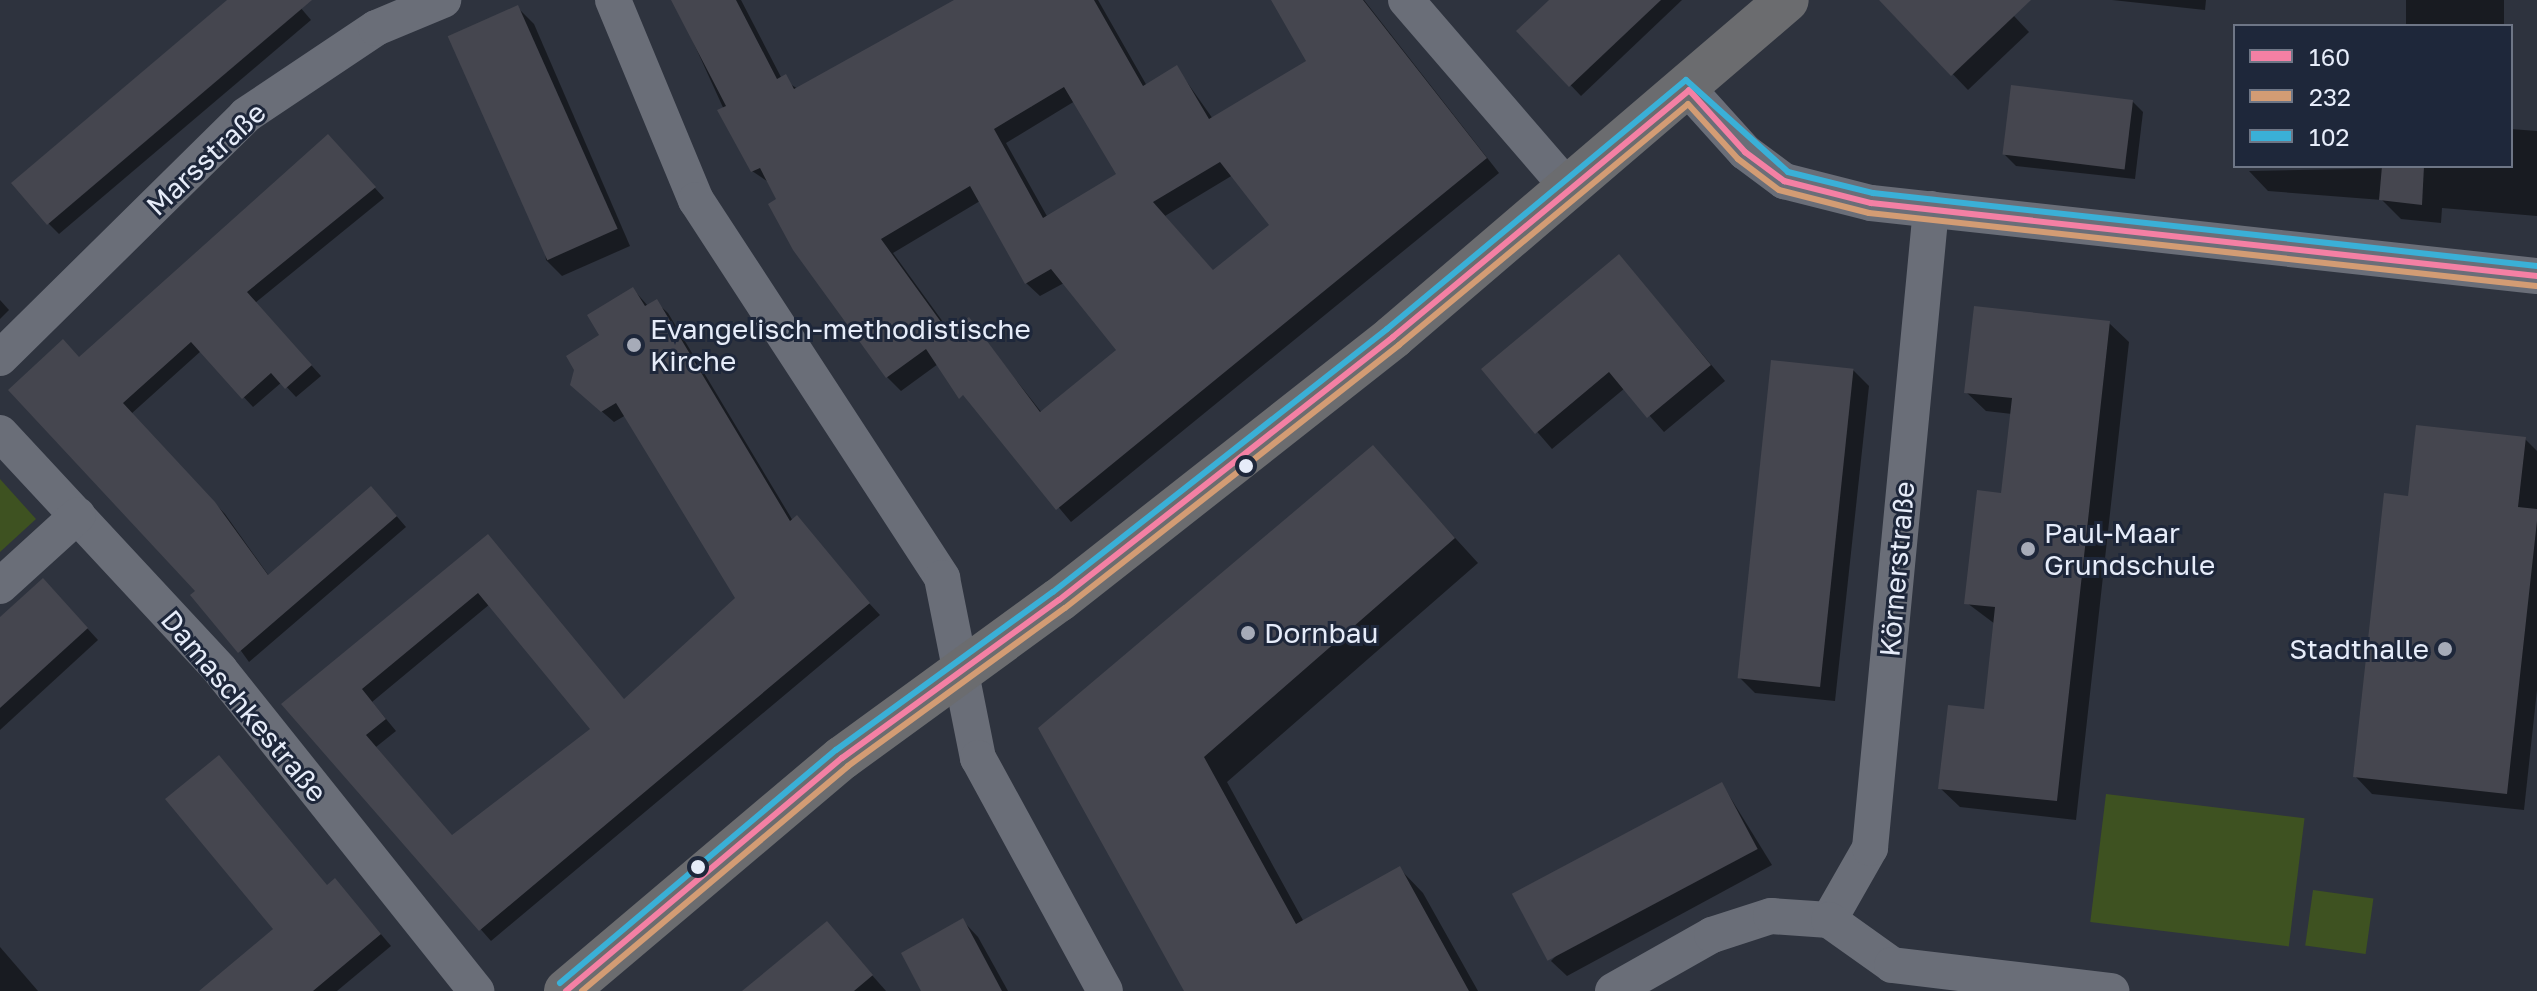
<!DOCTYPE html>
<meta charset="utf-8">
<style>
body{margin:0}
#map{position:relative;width:2537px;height:991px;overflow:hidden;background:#2e333e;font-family:"Golos Text",sans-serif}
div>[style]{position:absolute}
.green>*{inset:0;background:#3e5221;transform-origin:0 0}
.shadow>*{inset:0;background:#0007;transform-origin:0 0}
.building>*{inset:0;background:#45464f;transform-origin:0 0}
.street>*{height:36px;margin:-18px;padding:0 18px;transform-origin:18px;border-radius:18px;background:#6a6e78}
.primary>*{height:44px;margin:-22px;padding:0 22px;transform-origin:22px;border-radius:22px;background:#6b6c6f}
.bus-1>*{height:6px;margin:-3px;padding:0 3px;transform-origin:3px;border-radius:3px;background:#f480a4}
.bus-2>*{height:6px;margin:-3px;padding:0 3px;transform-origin:3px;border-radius:3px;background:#d39c74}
.bus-3>*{height:6px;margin:-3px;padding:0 3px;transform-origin:3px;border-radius:3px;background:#3ab0d7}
.dots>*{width:22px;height:22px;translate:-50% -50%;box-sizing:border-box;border:4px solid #1e273a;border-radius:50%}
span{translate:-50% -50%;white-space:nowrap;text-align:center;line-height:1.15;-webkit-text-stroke:6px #1e273a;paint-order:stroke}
.street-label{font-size:28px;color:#e6ecf9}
.poi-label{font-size:28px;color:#e6ecf9}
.left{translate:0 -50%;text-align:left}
.right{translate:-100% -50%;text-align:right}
.legend{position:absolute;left:2233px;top:24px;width:280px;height:144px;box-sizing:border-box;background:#1e273a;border:2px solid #6e7686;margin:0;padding:10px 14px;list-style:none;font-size:24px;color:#e6ecf9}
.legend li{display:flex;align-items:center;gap:16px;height:40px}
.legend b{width:40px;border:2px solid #6e7686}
</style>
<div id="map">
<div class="green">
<i style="clip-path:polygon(0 479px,36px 519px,0 552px)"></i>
<i style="left:2106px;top:794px;width:200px;height:129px;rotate:7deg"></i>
<i style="left:2313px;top:890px;width:61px;height:56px;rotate:8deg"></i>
</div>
<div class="shadow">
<i style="clip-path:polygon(230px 0,294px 0,311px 20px,59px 234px,48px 223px)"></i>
<i style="clip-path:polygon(evenodd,674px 0,741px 0,782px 79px,798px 89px,958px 0,1098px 0,1147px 86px,1177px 68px,1213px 119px,1308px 62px,1273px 0,1364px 0,1499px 173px,1071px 522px,938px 364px,901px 391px,887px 377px,770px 183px,752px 171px,674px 0,1075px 101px,1119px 175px,1048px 218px,1006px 143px,1075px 101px,674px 0,1233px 175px,1272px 225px,1214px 272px,1165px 216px,1233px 175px,674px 0,980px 201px,1026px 283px,1040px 296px,1064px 283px,1118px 350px,1042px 413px,969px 320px,951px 333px,893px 253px,980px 201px)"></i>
<i style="clip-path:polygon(1552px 0,1682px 0,1581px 96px,1519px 31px)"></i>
<i style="clip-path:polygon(1882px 0,1999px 0,2029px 32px,1968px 90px)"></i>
<i style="clip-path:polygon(2112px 0,2206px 0,2205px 10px)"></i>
<i style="left:2406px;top:0;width:98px;height:26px"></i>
<i style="clip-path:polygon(518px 8px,534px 24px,630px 246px,562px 276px,546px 260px)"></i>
<i style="clip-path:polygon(2132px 101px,2143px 112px,2135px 179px,2016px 166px,2005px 155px)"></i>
<i style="clip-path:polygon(2511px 129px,2537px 131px,2537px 216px,2442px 208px,2441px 223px,2401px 219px,2382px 200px,2268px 191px,2249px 171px,2511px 166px)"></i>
<i style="clip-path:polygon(337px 146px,384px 198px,255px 303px,321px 376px,296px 397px,282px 382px,253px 407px,201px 351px,131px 414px,225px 514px,269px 576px,381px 498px,406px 527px,249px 662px,198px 591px,80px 359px)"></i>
<i style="clip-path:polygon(1619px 256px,1725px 381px,1664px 432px,1625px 388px,1552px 449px,1483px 369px)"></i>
<i style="clip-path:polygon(evenodd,633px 289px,648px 306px,656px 302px,668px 313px,793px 521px,880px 615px,491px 941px,283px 705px,488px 537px,625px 701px,738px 598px,626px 415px,614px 422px,584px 396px,602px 336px,633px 289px,490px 604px,592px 729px,453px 837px,376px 747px,396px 731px,372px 702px,490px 604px)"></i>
<i style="clip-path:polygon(0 300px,9px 310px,0 319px)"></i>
<i style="clip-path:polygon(2109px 323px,2129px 342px,2076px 820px,1960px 807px,1940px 788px,1985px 711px,1995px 624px,1967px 603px,2003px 495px,2012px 414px,1986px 411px,1966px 392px)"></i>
<i style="clip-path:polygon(1853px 370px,1869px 386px,1835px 701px,1755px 693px,1739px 677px)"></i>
<i style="clip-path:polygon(2525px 439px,2537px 451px,2537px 690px,2524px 810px,2372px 794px,2355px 776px,2410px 498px)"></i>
<i style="clip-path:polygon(1373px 448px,1478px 563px,1227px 782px,1304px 922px,1400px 869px,1423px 893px,1478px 991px,1186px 991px,1040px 728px)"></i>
<i style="clip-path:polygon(54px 592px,98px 640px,0 730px,0 620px)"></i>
<i style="clip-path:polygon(1722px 784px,1772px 865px,1567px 976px,1551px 961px)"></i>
<i style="clip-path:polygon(328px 886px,345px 892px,391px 946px,337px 991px,202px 991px)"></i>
<i style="clip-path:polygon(963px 921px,978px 937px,1008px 991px,924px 991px)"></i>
<i style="clip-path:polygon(826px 923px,886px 991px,745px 991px)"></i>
<i style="clip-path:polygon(0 947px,38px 991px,0 991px)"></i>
</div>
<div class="building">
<i style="clip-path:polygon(227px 0,312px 0,47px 225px,11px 183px)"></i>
<i style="clip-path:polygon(evenodd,671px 0,736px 0,777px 79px,786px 74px,794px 89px,954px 0,1094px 0,1143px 86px,1177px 65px,1209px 119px,1306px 61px,1271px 0,1363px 0,1487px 158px,1056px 510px,963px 395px,959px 399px,926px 349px,886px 378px,793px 250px,768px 204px,776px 199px,760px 168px,751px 172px,717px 110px,726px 106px,671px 0,1064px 87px,1116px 174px,1043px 218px,994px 129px,1064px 87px,671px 0,1220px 162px,1269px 225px,1213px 270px,1153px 202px,1220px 162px,671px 0,970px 186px,1025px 284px,1051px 269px,1116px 350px,1040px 412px,969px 317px,949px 333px,881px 239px,970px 186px)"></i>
<i style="clip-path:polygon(1549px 0,1661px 0,1569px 87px,1516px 31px)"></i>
<i style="clip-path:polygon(1879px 0,2031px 0,1951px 76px)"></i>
<i style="left:518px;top:5px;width:245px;height:77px;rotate:66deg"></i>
<i style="left:2011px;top:85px;width:123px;height:70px;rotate:7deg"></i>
<i style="clip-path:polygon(328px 134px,376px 187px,247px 292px,312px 365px,285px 389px,271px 373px,242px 399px,191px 342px,123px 403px,215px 502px,268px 575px,371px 486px,397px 516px,238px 653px,190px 595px,195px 591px,8px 390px,63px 339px,79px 357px)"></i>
<i style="clip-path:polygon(2382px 166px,2424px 166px,2422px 205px,2379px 200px)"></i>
<i style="clip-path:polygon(1619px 254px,1711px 365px,1647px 418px,1609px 372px,1535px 434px,1481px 369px)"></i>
<i style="clip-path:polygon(evenodd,633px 287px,645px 306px,657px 299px,790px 521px,797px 515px,870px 603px,479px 931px,281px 704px,488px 534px,624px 699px,735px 598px,616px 403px,601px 412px,570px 385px,574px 370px,566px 356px,599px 335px,587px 315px,633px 287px,478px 593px,590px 729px,452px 835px,366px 735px,386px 719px,362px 689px,478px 593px)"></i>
<i style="clip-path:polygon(1974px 306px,2110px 321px,2057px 801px,1938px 789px,1948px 705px,1984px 709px,1995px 607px,1964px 604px,1977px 490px,2001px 493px,2012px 398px,1964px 393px)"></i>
<i style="left:1771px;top:360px;width:83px;height:320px;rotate:6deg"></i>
<i style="clip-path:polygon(2416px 425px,2526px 437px,2518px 507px,2537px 509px,2537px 521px,2507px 794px,2353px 777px,2384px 493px,2408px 496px)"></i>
<i style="clip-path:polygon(1373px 445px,1455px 538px,1204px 757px,1296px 924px,1400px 866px,1469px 991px,1184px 991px,1038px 728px)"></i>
<i style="clip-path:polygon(43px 578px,88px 628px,0 708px,0 617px)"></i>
<i style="clip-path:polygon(219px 755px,327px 885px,335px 878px,381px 934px,313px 991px,199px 991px,273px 929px,165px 799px)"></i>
<i style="left:1722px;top:782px;width:76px;height:238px;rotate:62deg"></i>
<i style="clip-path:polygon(963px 918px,1002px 991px,921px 991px,901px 953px)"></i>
<i style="clip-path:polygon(827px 921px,873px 975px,854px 991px,742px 991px)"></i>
</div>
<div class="street">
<i style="left:613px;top:0;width:217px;rotate:67.5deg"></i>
<i style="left:696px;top:200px;width:451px;rotate:56.9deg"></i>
<i style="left:942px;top:578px;width:184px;rotate:78.7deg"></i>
<i style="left:978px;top:758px;width:265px;rotate:61.4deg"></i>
<i style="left:1406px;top:0;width:251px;rotate:49.2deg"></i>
<i style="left:1689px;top:90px;width:84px;rotate:47.9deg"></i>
<i style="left:1745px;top:152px;width:49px;rotate:36.6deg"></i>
<i style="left:1784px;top:181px;width:90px;rotate:14.2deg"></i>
<i style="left:1871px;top:203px;width:670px;rotate:6.26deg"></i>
<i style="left:0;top:358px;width:346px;rotate:-44.6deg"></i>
<i style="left:246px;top:115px;width:156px;rotate:-33.8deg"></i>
<i style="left:376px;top:28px;width:73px;rotate:-22.7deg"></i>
<i style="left:0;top:433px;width:323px;rotate:47.1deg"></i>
<i style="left:220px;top:670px;width:411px;rotate:51.4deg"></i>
<i style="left:0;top:586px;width:105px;rotate:-42.3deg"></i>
<i style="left:1829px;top:920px;width:83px;rotate:-60.3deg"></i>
<i style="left:1870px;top:848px;width:642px;rotate:-84.55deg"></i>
<i style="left:1613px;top:991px;width:114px;rotate:-29.5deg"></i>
<i style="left:1712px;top:935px;width:62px;rotate:-17.9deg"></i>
<i style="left:1771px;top:916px;width:58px;rotate:3.9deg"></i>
<i style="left:1829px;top:920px;width:77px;rotate:35.5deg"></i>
<i style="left:1892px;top:965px;width:221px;rotate:6.8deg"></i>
</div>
<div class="primary">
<i style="left:566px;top:991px;width:361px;rotate:-40.2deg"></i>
<i style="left:842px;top:758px;width:268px;rotate:-36.1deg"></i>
<i style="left:1059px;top:600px;width:425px;rotate:-38.2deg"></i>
<i style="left:1393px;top:337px;width:518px;rotate:-40.54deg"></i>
</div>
<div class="bus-1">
<i style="left:1689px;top:90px;width:84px;rotate:47.9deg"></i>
<i style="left:1745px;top:152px;width:49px;rotate:36.6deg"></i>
<i style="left:1784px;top:181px;width:90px;rotate:14.2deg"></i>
<i style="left:1871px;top:203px;width:670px;rotate:6.26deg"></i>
<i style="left:566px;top:991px;width:361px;rotate:-40.2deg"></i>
<i style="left:842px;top:758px;width:268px;rotate:-36.1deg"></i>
<i style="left:1059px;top:600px;width:425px;rotate:-38.2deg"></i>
<i style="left:1393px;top:337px;width:386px;rotate:-39.8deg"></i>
</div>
<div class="bus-2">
<i style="left:582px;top:991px;width:348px;rotate:-40.2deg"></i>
<i style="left:848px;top:766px;width:268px;rotate:-36.1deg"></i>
<i style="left:1065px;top:608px;width:425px;rotate:-38.2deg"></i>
<i style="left:1399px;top:345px;width:376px;rotate:-39.8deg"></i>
<i style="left:1688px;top:104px;width:74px;rotate:47.7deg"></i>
<i style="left:1738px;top:159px;width:51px;rotate:37.1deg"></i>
<i style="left:1779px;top:190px;width:93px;rotate:14.3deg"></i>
<i style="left:1869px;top:213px;width:671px;rotate:6.25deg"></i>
</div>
<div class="bus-3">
<i style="left:560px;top:983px;width:361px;rotate:-40.2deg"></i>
<i style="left:836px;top:750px;width:268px;rotate:-36.1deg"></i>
<i style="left:1053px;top:592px;width:425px;rotate:-38.2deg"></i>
<i style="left:1387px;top:329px;width:389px;rotate:-39.8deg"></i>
<i style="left:1686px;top:80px;width:137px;rotate:42deg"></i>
<i style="left:1788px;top:172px;width:88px;rotate:13.9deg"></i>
<i style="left:1873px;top:193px;width:668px;rotate:6.27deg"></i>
</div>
<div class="dots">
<i style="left:634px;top:345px;background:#a6abb8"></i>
<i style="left:1246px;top:466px;background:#e6ecf9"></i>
<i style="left:2028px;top:549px;background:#a6abb8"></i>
<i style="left:1248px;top:633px;background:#a6abb8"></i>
<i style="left:2445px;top:649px;background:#a6abb8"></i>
<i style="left:698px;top:867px;background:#e6ecf9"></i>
</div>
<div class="street-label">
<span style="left:206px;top:159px;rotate:-43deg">Marsstraße</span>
<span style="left:1897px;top:569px;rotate:-85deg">Körnerstraße</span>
<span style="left:244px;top:706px;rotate:50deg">Damaschkestraße</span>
</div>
<div class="poi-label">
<span class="left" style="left:650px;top:345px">Evangelisch-methodistische<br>Kirche</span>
<span class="left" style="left:2044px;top:549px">Paul-Maar<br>Grundschule</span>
<span class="left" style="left:1264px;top:633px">Dornbau</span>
<span class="right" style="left:2429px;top:649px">Stadthalle</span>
</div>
<ul class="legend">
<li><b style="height:10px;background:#f480a4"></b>160</li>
<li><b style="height:10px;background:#d39c74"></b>232</li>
<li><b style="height:10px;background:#3ab0d7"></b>102</li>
</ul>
</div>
